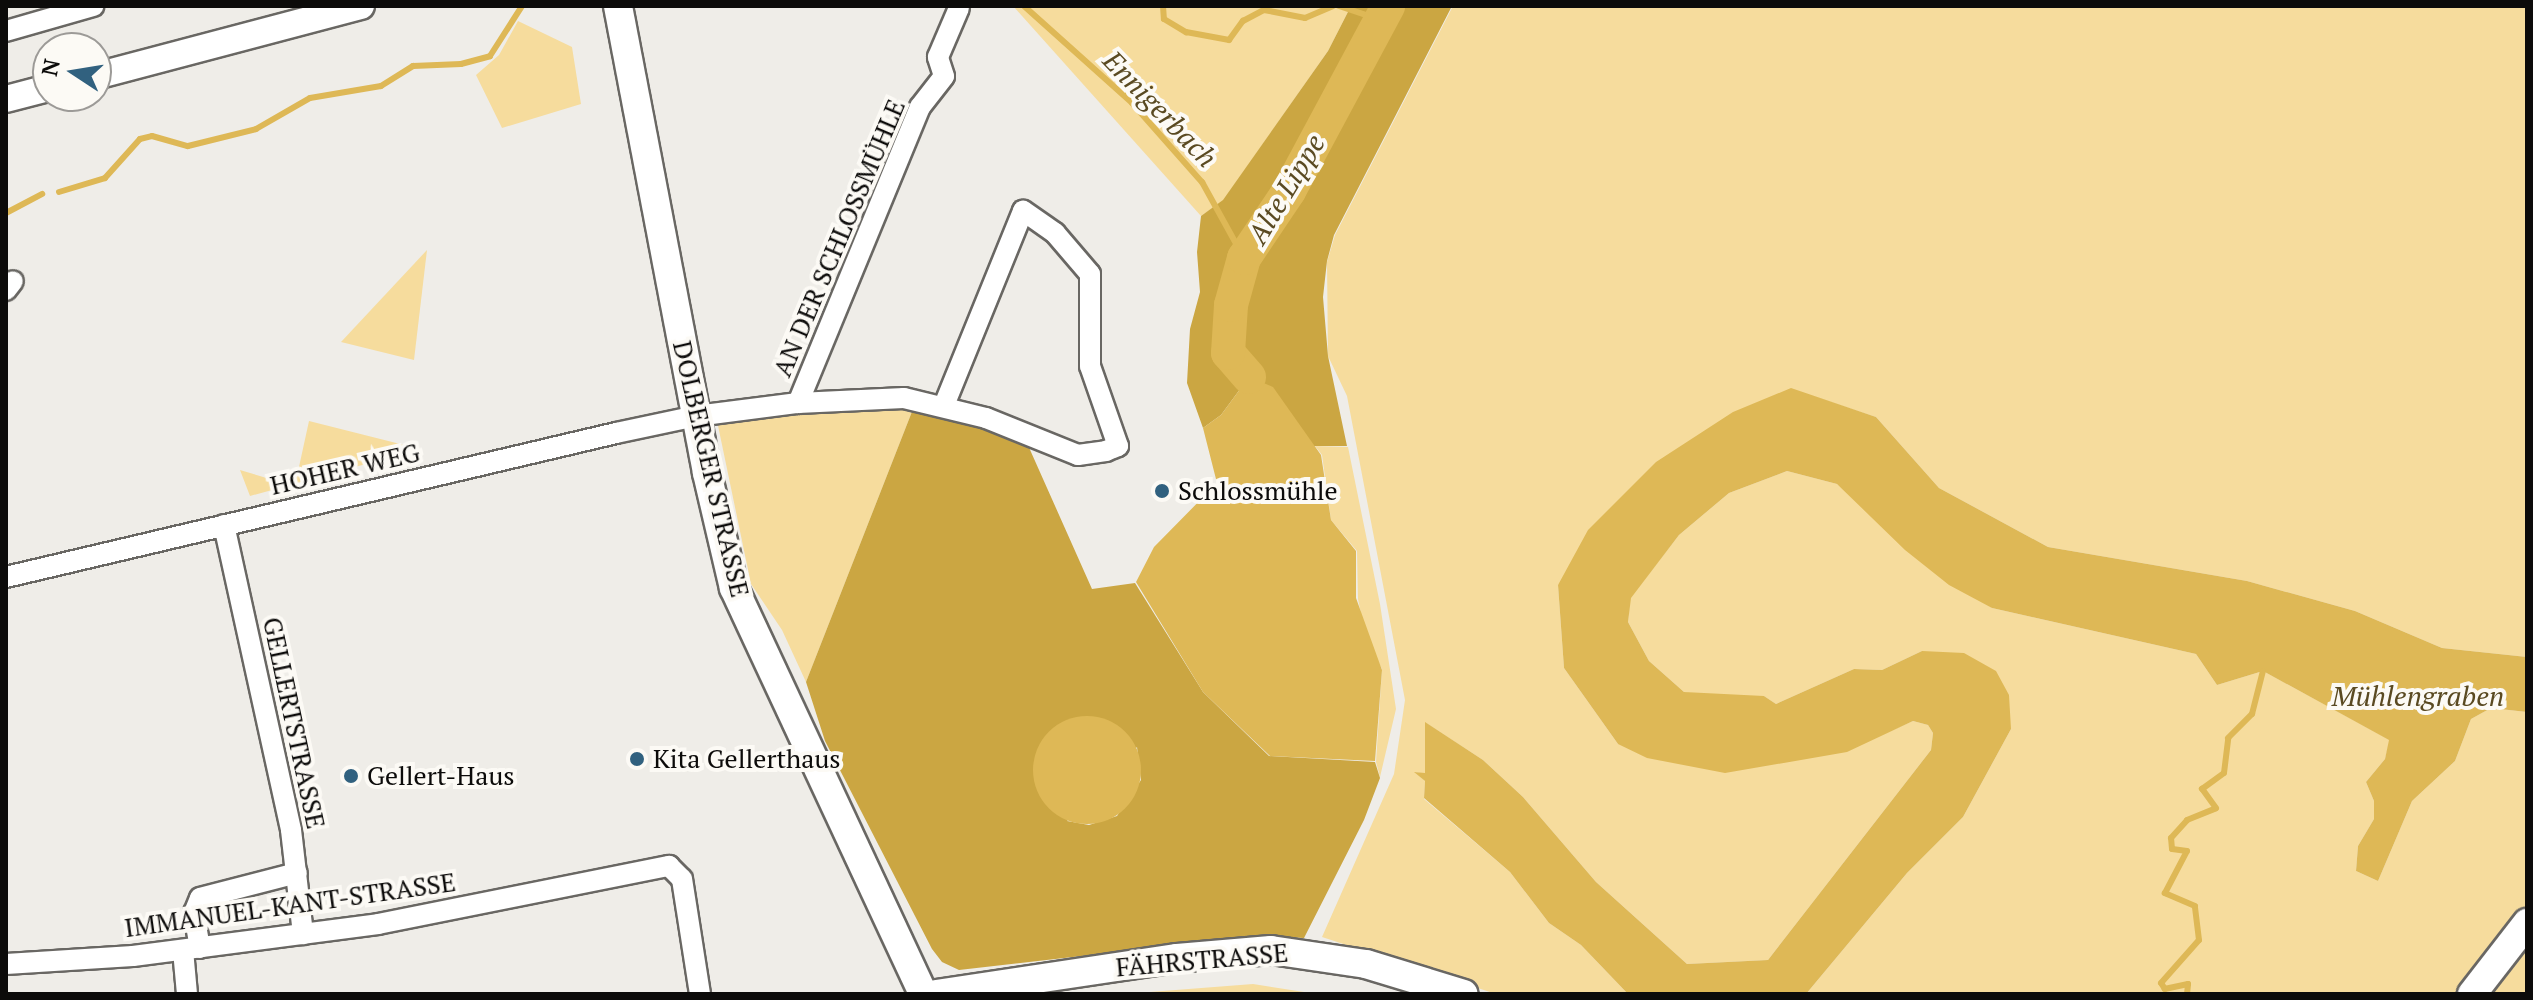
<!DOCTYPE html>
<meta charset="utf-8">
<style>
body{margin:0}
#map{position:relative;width:2533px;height:1000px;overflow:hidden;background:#efede8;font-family:"PT Serif",serif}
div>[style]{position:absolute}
.green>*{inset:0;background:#f6dc9d}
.forest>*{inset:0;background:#cba642}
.water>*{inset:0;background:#deb856}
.round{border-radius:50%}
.stream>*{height:6px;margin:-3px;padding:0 3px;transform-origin:3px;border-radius:3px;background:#deb856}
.river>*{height:34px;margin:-17px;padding:0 17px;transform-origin:17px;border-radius:17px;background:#deb856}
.roads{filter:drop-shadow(2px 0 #696763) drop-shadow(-2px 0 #696763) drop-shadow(0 2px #696763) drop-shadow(0 -2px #696763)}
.minor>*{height:20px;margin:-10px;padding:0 10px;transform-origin:10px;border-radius:10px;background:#fff}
.tertiary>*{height:26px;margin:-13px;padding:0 13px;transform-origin:13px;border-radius:13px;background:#fff}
.secondary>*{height:28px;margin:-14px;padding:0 14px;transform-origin:14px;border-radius:14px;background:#fff}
.dots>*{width:22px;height:22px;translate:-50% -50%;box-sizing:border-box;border:4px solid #fcfaf5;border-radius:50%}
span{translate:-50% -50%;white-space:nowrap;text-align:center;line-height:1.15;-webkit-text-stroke:8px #fcfaf5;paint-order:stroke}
.street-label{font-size:26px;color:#0c0b0a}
.poi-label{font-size:26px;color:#0c0b0a}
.left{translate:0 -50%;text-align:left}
.water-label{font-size:28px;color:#5a4a22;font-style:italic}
.frame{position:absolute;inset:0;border:8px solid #0c0b0a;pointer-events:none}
.north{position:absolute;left:32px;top:32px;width:80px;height:80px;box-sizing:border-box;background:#fcfaf5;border:2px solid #9c9a97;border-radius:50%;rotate:282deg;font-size:22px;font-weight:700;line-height:32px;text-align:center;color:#0c0b0a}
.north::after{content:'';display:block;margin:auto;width:28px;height:36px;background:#31617f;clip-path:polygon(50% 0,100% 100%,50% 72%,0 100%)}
</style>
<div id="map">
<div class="green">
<i style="clip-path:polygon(1013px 6px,1351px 6px,1328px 51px,1223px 201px,1201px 216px)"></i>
<i style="clip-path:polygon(1453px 6px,2527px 6px,2527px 657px,2442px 648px,2355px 611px,2247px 581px,2048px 547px,1939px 488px,1876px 417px,1791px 389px,1558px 585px,1564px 668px,1618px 744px,1888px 732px,1913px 721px,1928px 725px,1933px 733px,1931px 750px,1768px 960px,1687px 964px,1596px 882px,1523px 797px,1483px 760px,1426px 723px,1425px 774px,1415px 772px,1425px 781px,1424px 799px,1510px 872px,1549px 923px,1581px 945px,1628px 994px,1496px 994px,1322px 937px,1394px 774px,1405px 700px,1347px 396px,1328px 356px,1327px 262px,1335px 235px)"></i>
<i style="clip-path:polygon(518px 21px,572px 47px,581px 104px,502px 128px,476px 75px,499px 55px)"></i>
<i style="clip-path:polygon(427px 250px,414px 360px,341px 342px)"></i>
<i style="clip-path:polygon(915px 404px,806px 682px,782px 630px,751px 584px,716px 416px)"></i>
<i style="clip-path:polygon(309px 421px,420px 449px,250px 496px,240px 470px,283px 483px,297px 476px)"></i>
<i style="clip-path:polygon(1315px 446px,1348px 447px,1380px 604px,1396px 709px,1380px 777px,1376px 762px,1382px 669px,1366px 638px,1358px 599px,1357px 551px,1331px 520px,1322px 455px)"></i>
<i style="clip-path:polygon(1787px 471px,1837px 484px,1992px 608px,2196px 654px,2217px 685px,2263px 671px,2390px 740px,2385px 759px,2366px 782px,2374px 801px,2374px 819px,2358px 846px,2356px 871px,2378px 881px,2412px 801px,2455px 761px,2471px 719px,2491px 708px,2527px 712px,2527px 912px,2460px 994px,1806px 994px,1907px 873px,1963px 817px,2011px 729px,1922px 651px,1882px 670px,1854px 669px,1776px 704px,1764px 696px,1705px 697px,1684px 692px,1649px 661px,1628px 622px,1630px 598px,1679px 535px,1729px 493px)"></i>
<i style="clip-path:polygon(2527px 938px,2527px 994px,2484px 994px)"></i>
<i style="clip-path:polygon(1253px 984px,1317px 994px,1125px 994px,1137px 993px)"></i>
</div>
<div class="forest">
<i style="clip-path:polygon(1351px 6px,1452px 6px,1334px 235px,1327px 261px,1323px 297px,1328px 356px,1347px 446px,1314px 446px,1249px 377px,1221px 415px,1203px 428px,1187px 383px,1190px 329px,1200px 292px,1197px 252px,1201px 216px,1223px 200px,1328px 51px)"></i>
<i style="clip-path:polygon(evenodd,915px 404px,978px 417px,1027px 443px,1092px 589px,1135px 583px,1203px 692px,1269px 756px,1375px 762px,1380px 778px,1364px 820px,1304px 938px,1256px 936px,959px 970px,942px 962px,932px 949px,825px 741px,806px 682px,915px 404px,1137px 747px,1141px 780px,1117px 816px,1089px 825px,1067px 821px,1137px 747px)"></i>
</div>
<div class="water">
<i style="clip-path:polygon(1249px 377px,1273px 387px,1321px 455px,1331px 520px,1356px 551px,1356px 598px,1382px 670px,1375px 761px,1270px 756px,1203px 692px,1136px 582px,1154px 547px,1217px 483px,1203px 428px,1221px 415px)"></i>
<i style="clip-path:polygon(1791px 388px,1876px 417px,1939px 488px,2048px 547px,2247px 581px,2355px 611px,2442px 648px,2527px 657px,2527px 712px,2491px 708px,2471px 719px,2455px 761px,2412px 801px,2378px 881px,2356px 871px,2358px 846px,2374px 819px,2374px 801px,2366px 782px,2385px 759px,2389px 740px,2263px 671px,2217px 685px,2196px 654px,1992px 608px,1949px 585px,1905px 550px,1837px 484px,1787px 471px,1729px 493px,1679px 535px,1631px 598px,1628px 622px,1649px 661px,1684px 692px,1764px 696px,1776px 704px,1854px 669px,1882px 670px,1922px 651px,1964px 653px,1996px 671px,2009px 695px,2011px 729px,1963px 817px,1907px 873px,1806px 994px,1628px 994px,1581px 945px,1549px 923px,1510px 872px,1424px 798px,1425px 781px,1414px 772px,1425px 773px,1425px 722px,1483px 760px,1523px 797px,1596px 882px,1687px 964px,1768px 960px,1931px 750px,1933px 733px,1928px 725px,1913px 721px,1847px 752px,1725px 773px,1647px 758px,1618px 744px,1564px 668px,1558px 585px,1588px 530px,1656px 462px,1733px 412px)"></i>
<i class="round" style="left:1033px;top:716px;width:108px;height:108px"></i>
</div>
<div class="stream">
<i style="left:1024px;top:6px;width:145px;rotate:41.9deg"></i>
<i style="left:1132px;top:103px;width:106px;rotate:48.5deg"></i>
<i style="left:1202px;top:182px;width:87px;rotate:61.1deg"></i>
<i style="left:1163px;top:6px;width:13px;rotate:86deg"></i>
<i style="left:1164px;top:19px;width:26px;rotate:31deg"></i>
<i style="left:1186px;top:32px;width:44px;rotate:10.5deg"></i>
<i style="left:1229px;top:40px;width:24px;rotate:-54deg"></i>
<i style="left:1243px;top:21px;width:24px;rotate:-28deg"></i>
<i style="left:1264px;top:10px;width:42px;rotate:11deg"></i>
<i style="left:1305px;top:18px;width:30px;rotate:-23deg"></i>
<i style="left:1339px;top:6px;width:44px;rotate:18.4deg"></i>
<i style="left:59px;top:192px;width:48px;rotate:-16.9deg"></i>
<i style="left:105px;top:178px;width:52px;rotate:-48.1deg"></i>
<i style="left:140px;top:139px;width:12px;rotate:-14deg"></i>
<i style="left:152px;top:136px;width:37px;rotate:16deg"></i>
<i style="left:188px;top:146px;width:70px;rotate:-14deg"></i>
<i style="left:256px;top:129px;width:62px;rotate:-29.9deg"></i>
<i style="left:310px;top:98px;width:72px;rotate:-9.6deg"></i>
<i style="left:381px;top:86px;width:38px;rotate:-32deg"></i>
<i style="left:413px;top:66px;width:48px;rotate:-2.4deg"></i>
<i style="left:461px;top:64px;width:30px;rotate:-15deg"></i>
<i style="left:490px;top:56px;width:59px;rotate:-57.4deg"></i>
<i style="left:6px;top:213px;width:41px;rotate:-27.8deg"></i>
<i style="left:2187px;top:994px;width:10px;rotate:-84deg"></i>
<i style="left:2188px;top:984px;width:24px;rotate:168deg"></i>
<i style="left:2165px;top:989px;width:7px;rotate:-124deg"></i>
<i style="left:2161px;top:983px;width:57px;rotate:-48.5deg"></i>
<i style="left:2199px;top:940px;width:34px;rotate:-97deg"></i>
<i style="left:2195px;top:906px;width:33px;rotate:-157deg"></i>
<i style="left:2165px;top:893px;width:47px;rotate:-62.4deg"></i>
<i style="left:2187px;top:851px;width:15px;rotate:-172deg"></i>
<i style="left:2172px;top:849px;width:11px;rotate:-95deg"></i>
<i style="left:2171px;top:838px;width:24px;rotate:-48deg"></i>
<i style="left:2187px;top:820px;width:31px;rotate:-22deg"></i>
<i style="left:2216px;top:808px;width:24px;rotate:-126deg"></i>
<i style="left:2202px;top:789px;width:27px;rotate:-36deg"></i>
<i style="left:2224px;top:773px;width:35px;rotate:-83deg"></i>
<i style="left:2228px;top:738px;width:34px;rotate:-45deg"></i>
<i style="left:2252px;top:714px;width:44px;rotate:-75.7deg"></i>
</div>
<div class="river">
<i style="left:1249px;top:377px;width:32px;rotate:-131deg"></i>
<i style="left:1228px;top:353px;width:48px;rotate:-86.4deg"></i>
<i style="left:1231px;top:305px;width:49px;rotate:-74.5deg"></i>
<i style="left:1244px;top:258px;width:81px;rotate:-56.1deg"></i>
<i style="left:1289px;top:191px;width:210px;rotate:-61.8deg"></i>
</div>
<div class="roads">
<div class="minor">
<i style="left:6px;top:31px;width:91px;rotate:-16deg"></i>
<i style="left:6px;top:290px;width:11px;rotate:-52deg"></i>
<i style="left:798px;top:403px;width:320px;rotate:-67.6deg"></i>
<i style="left:920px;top:107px;width:39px;rotate:-52deg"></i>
<i style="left:944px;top:76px;width:20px;rotate:-108deg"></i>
<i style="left:938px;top:57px;width:53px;rotate:-66.8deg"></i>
<i style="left:224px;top:525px;width:312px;rotate:77.6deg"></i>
<i style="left:291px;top:830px;width:105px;rotate:83.4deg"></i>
<i style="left:6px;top:577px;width:627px;rotate:-13.28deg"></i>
<i style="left:616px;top:433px;width:82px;rotate:-12deg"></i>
<i style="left:696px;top:416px;width:103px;rotate:-7.3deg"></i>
<i style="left:798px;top:403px;width:106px;rotate:-2.7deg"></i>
<i style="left:904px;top:398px;width:84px;rotate:13.7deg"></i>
<i style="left:986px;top:418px;width:99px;rotate:21.9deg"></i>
<i style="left:1078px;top:455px;width:28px;rotate:-8deg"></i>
<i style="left:1106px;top:451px;width:13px;rotate:-23deg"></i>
<i style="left:1118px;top:446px;width:85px;rotate:-109.3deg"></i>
<i style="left:1090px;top:366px;width:92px;rotate:-90deg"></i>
<i style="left:1090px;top:274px;width:54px;rotate:-130.5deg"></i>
<i style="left:1055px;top:233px;width:39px;rotate:-145deg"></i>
<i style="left:1023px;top:211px;width:210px;rotate:112.1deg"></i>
<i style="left:200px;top:948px;width:36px;rotate:-100deg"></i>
<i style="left:194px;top:913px;width:16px;rotate:-68deg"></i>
<i style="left:200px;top:898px;width:100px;rotate:-14.5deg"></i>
<i style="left:183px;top:950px;width:44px;rotate:84.8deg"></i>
<i style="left:6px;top:964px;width:127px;rotate:-3.6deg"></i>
<i style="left:133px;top:956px;width:247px;rotate:-7.4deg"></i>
<i style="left:378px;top:924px;width:297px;rotate:-11.3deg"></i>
<i style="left:669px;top:866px;width:18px;rotate:45deg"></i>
<i style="left:682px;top:879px;width:116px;rotate:81.1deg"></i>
</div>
<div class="tertiary">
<i style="left:96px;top:76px;width:274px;rotate:-14.8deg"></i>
<i style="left:6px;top:99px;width:43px;rotate:-14.7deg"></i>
</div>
<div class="secondary">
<i style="left:618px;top:6px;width:475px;rotate:79.2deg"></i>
<i style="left:707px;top:473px;width:118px;rotate:76.8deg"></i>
<i style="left:734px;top:588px;width:448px;rotate:65deg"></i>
<i style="left:936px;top:994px;width:244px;rotate:-8.5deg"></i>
<i style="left:1177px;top:958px;width:94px;rotate:-4.9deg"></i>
<i style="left:1271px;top:950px;width:96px;rotate:8.4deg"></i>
<i style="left:1366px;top:964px;width:102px;rotate:17deg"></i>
<i style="left:2472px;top:994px;width:90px;rotate:-52.2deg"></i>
</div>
</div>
<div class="dots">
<i style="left:1162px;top:491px;background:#31617f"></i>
<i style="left:637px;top:759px;background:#31617f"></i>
<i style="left:351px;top:776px;background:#31617f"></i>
</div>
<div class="street-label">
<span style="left:839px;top:238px;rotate:-67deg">AN DER SCHLOSSMÜHLE</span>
<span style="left:345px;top:469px;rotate:-13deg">HOHER WEG</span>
<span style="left:711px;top:469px;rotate:77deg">DOLBERGER STRASSE</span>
<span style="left:294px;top:723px;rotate:78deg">GELLERTSTRASSE</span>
<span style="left:290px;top:905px;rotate:-8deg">IMMANUEL-KANT-STRASSE</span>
<span style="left:1202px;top:960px;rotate:-5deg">FÄHRSTRASSE</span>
</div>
<div class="poi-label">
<span class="left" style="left:1178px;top:491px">Schlossmühle</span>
<span class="left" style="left:653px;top:759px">Kita Gellerthaus</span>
<span class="left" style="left:367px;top:776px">Gellert-Haus</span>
</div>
<div class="water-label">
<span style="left:1160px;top:109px;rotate:46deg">Ennigerbach</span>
<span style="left:1286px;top:189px;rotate:-59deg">Alte Lippe</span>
<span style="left:2418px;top:696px">Mühlengraben</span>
</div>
<div class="frame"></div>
<div class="north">N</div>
</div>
